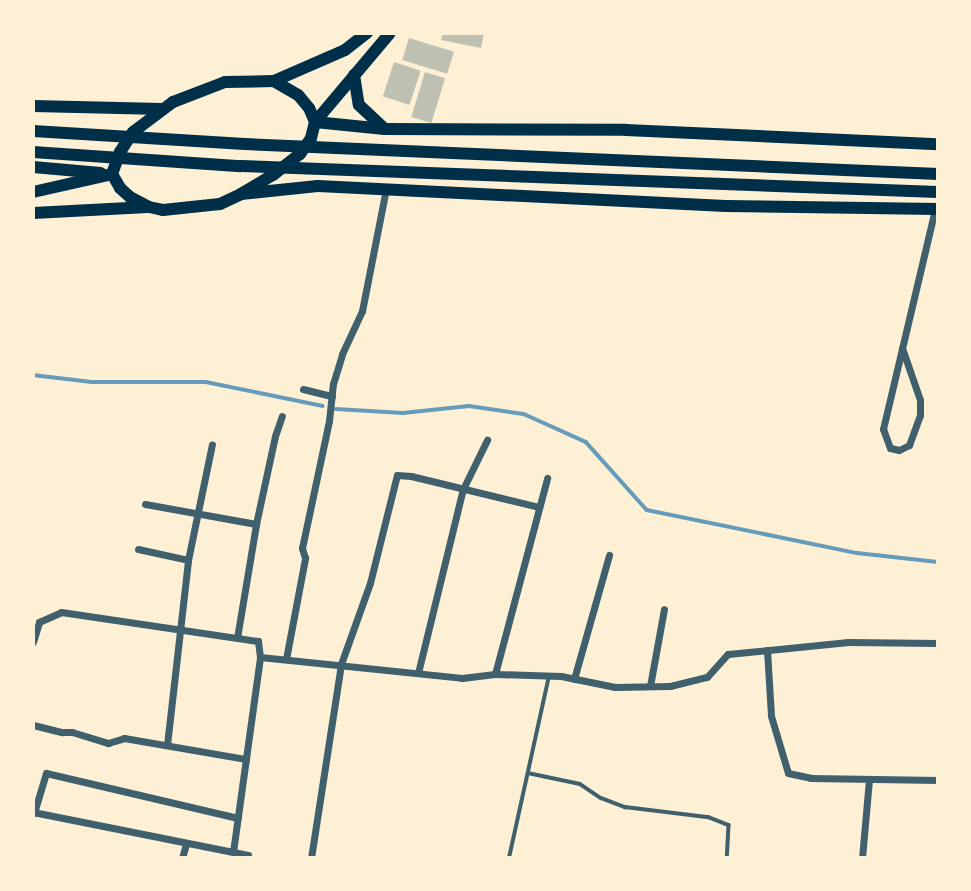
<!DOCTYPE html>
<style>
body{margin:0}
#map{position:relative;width:971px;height:891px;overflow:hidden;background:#fdf0d5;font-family:Barlow,sans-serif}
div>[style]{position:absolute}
.stream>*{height:3.5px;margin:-1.75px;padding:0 1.75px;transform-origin:1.75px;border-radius:1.75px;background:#669bbc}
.building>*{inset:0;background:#bec0b2;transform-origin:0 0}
.service>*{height:3.5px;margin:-1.75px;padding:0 1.75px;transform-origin:1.75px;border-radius:1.75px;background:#3f606c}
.minor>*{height:7px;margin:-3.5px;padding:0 3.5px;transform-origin:3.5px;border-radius:3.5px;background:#3f606c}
.trunk>*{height:12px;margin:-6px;padding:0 6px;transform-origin:6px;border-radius:6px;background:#003049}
span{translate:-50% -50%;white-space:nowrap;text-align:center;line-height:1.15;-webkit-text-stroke:7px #fdf0d5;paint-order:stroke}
.frame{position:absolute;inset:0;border:35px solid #fdf0d5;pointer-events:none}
</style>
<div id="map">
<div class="stream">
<i style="left:33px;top:375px;width:59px;rotate:6.8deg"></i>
<i style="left:92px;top:382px;width:114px"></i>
<i style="left:206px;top:382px;width:119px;rotate:11.6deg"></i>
<i style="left:336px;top:409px;width:67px;rotate:3.4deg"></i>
<i style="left:403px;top:413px;width:66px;rotate:-6.1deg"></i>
<i style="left:469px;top:406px;width:56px;rotate:8.3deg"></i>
<i style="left:524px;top:414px;width:68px;rotate:24.3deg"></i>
<i style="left:586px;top:442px;width:91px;rotate:48.1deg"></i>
<i style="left:647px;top:510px;width:214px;rotate:11.6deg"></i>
<i style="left:857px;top:553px;width:81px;rotate:6.3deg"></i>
</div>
<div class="building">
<i style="clip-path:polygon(443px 33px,484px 33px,481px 48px,441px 40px)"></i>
<i style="left:409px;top:38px;width:47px;height:23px;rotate:17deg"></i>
<i style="left:394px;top:62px;width:28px;height:36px;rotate:18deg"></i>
<i style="left:425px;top:72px;width:21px;height:47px;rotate:17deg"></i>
</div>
<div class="service">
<i style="left:528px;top:773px;width:53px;rotate:11.9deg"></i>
<i style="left:580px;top:784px;width:25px;rotate:34deg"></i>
<i style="left:601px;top:798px;width:26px;rotate:21deg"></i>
<i style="left:625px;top:807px;width:84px;rotate:6.9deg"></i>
<i style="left:708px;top:817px;width:22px;rotate:21deg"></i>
<i style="left:729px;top:825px;width:33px;rotate:93deg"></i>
<i style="left:509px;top:858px;width:186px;rotate:-77.6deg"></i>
</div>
<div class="minor">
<i style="left:902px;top:348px;width:55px;rotate:70.9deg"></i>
<i style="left:920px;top:400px;width:15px;rotate:90deg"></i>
<i style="left:920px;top:415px;width:32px;rotate:110deg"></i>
<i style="left:909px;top:445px;width:11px;rotate:153deg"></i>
<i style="left:899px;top:450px;width:9px;rotate:-167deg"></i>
<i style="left:890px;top:448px;width:20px;rotate:-110deg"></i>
<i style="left:883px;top:429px;width:226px;rotate:-76.7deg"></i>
<i style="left:303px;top:389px;width:30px;rotate:14deg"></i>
<i style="left:145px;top:504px;width:113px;rotate:10.2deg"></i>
<i style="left:138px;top:549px;width:51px;rotate:12.4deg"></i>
<i style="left:237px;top:638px;width:116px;rotate:-80.5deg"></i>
<i style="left:256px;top:524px;width:90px;rotate:-77.8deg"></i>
<i style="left:275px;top:436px;width:21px;rotate:-71deg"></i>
<i style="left:33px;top:642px;width:21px;rotate:-73deg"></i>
<i style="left:39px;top:622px;width:24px;rotate:-24deg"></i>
<i style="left:61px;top:612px;width:199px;rotate:8.4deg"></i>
<i style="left:258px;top:641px;width:16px;rotate:83deg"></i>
<i style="left:260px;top:657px;width:203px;rotate:5.9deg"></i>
<i style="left:462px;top:678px;width:33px;rotate:-7deg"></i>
<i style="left:495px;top:674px;width:66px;rotate:1.7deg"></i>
<i style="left:561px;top:676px;width:55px;rotate:11.5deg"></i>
<i style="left:615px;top:687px;width:55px;rotate:-1deg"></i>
<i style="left:670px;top:686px;width:38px;rotate:-14deg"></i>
<i style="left:707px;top:677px;width:31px;rotate:-48deg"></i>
<i style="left:728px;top:654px;width:121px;rotate:-5.7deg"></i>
<i style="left:848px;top:642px;width:90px;rotate:0.6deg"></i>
<i style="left:767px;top:650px;width:66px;rotate:86.5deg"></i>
<i style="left:771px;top:716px;width:59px;rotate:73.4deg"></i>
<i style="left:788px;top:773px;width:24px;rotate:12deg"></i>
<i style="left:811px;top:778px;width:127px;rotate:0.9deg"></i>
<i style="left:286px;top:659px;width:103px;rotate:-79.3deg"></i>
<i style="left:305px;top:558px;width:10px;rotate:-107deg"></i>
<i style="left:302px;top:548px;width:130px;rotate:-78deg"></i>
<i style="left:329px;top:421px;width:37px;rotate:-84deg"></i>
<i style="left:333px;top:384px;width:31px;rotate:-73deg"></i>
<i style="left:342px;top:354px;width:47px;rotate:-65.1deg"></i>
<i style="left:362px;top:311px;width:124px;rotate:-78.9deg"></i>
<i style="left:418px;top:673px;width:189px;rotate:-76.3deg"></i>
<i style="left:463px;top:489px;width:55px;rotate:-63.9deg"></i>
<i style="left:495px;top:674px;width:203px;rotate:-75.1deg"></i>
<i style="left:574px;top:679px;width:129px;rotate:-74.2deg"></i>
<i style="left:650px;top:686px;width:78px;rotate:-79.7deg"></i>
<i style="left:33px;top:725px;width:30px;rotate:14deg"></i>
<i style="left:62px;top:732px;width:10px"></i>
<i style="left:72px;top:732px;width:38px;rotate:17deg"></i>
<i style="left:108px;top:743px;width:17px;rotate:-17deg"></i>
<i style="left:124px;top:738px;width:124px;rotate:9.8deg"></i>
<i style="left:167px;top:745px;width:186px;rotate:-83.5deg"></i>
<i style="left:188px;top:560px;width:118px;rotate:-78.3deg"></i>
<i style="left:33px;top:812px;width:204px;rotate:11.3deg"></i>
<i style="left:233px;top:852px;width:197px;rotate:-82.1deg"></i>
<i style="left:34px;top:813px;width:42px;rotate:-73.3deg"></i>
<i style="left:46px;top:773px;width:197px;rotate:13.2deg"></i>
<i style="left:233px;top:852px;width:15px;rotate:11deg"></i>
<i style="left:248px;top:855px;width:3px;rotate:108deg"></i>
<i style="left:182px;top:858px;width:15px;rotate:-74deg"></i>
<i style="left:311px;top:858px;width:196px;rotate:-81.2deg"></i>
<i style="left:341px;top:664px;width:86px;rotate:-70.3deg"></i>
<i style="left:370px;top:583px;width:111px;rotate:-76deg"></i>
<i style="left:397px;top:475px;width:14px;rotate:4deg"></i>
<i style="left:411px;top:476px;width:132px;rotate:13.6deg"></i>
<i style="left:862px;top:858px;width:78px;rotate:-84.9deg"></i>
</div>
<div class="trunk">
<i style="left:354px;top:75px;width:30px;rotate:81deg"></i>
<i style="left:359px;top:105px;width:35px;rotate:43deg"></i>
<i style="left:274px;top:81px;width:77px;rotate:-23.6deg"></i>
<i style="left:345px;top:50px;width:28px;rotate:-38deg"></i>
<i style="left:33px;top:106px;width:129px;rotate:1.3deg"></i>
<i style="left:315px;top:122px;width:70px;rotate:5.7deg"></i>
<i style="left:385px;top:129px;width:241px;rotate:0.2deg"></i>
<i style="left:626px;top:130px;width:312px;rotate:2.6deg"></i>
<i style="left:315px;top:122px;width:116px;rotate:-49.9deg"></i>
<i style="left:33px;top:131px;width:212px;rotate:3.5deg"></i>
<i style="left:245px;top:144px;width:694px;rotate:2.48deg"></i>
<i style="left:33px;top:152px;width:208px;rotate:3.9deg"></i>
<i style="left:241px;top:166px;width:697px;rotate:2.14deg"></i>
<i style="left:33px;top:167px;width:68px;rotate:5deg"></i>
<i style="left:33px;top:192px;width:81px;rotate:-12.8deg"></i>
<i style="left:241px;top:194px;width:37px;rotate:-31deg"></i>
<i style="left:273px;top:175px;width:34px;rotate:-38deg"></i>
<i style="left:300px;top:154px;width:19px;rotate:-55deg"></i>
<i style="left:311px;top:138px;width:16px;rotate:-76deg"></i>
<i style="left:315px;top:122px;width:15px;rotate:-113deg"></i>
<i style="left:309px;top:108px;width:17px;rotate:-130deg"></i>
<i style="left:298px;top:95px;width:28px;rotate:-150deg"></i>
<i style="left:274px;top:81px;width:49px;rotate:178.8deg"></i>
<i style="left:225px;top:82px;width:56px;rotate:159deg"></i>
<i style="left:173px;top:102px;width:50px;rotate:143.1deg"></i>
<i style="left:133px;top:132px;width:24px;rotate:123deg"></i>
<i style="left:120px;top:152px;width:23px;rotate:110deg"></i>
<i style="left:112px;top:174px;width:16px;rotate:60deg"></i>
<i style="left:120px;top:188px;width:13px;rotate:42deg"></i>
<i style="left:130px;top:197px;width:21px;rotate:28deg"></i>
<i style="left:149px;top:207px;width:14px;rotate:12deg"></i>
<i style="left:163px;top:210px;width:57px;rotate:-6deg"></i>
<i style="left:220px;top:204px;width:23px;rotate:-25deg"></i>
<i style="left:241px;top:194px;width:77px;rotate:-5.9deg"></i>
<i style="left:318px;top:186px;width:408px;rotate:2.8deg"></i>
<i style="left:726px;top:206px;width:212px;rotate:0.8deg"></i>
<i style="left:33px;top:213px;width:115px;rotate:-3deg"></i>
</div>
<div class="frame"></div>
</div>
